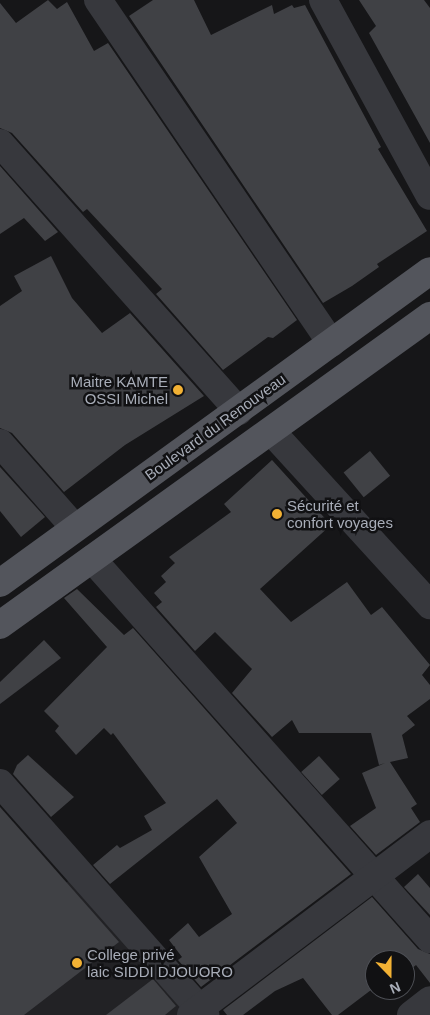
<!DOCTYPE html>
<meta charset="utf-8">
<style>
body{margin:0}
#map{position:relative;width:430px;height:1015px;overflow:hidden;background:#161618;font-family:Arial,sans-serif}
div>[style]{position:absolute}
.built>*{inset:0;background:#222225}
.building>*{inset:0;background:#404145;transform-origin:0 0}
.street>*{height:28px;margin:-14px;padding:0 14px;transform-origin:14px;border-radius:14px;background:#37383d}
.primary>*{height:28px;margin:-14px;padding:0 14px;transform-origin:14px;border-radius:14px;background:#53555c}
.dots>*{width:14px;height:14px;translate:-50% -50%;box-sizing:border-box;border:2px solid #111113;border-radius:50%}
span{translate:-50% -50%;white-space:nowrap;text-align:center;line-height:1.15;-webkit-text-stroke:5px #111113;paint-order:stroke}
.poi-label{font-size:15px;color:#a8adb8}
.right{translate:-100% -50%;text-align:right}
.left{translate:0 -50%;text-align:left}
.street-label{font-size:15px;color:#a8adb8}
.north{position:absolute;left:365px;top:950px;width:50px;height:50px;box-sizing:border-box;background:#111113;border:1px solid #4d4f55;border-radius:50%;rotate:158deg;font-size:14px;font-weight:700;line-height:20px;text-align:center;color:#a8adb8}
.north::after{content:'';display:block;margin:auto;width:18px;height:22px;background:#f2b134;clip-path:polygon(50% 0,100% 100%,50% 72%,0 100%)}
</style>
<div id="map">
<div class="built">
<i style="clip-path:polygon(76px 875px,186px 1015px,0 1015px,22px 917px)"></i>
</div>
<div class="building">
<i style="clip-path:polygon(48px 0,57px 9px,67px 2px,94px 51px,108px 43px,297px 320px,273px 338px,268px 337px,223px 370px,156px 294px,162px 289px,87px 209px,83px 212px,12px 133px,0 128px,0 3px,16px 23px)"></i>
<i style="clip-path:polygon(153px 0,194px 0,211px 35px,272px 5px,274px 14px,292px 5px,294px 8px,305px 5px,381px 147px,378px 149px,427px 231px,377px 264px,379px 267px,352px 286px,323px 303px,129px 16px)"></i>
<i style="clip-path:polygon(359px 0,424px 0,430px 8px,430px 143px,369px 33px,376px 26px)"></i>
<i style="clip-path:polygon(0 166px,58px 232px,45px 241px,24px 218px,0 234px)"></i>
<i style="clip-path:polygon(51px 256px,72px 298px,102px 333px,130px 313px,204px 396px,125px 445px,64px 492px,12px 433px,0 428px,0 306px,22px 291px,14px 276px)"></i>
<i style="left:370px;top:451px;width:32px;height:34px;rotate:51deg"></i>
<i style="clip-path:polygon(272px 460px,331px 525px,260px 589px,291px 622px,347px 582px,371px 615px,382px 607px,430px 665px,422px 675px,430px 685px,430px 699px,407px 716px,415px 725px,402px 735px,408px 758px,390px 762px,417px 804px,411px 808px,420px 822px,376px 855px,350px 826px,376px 808px,362px 773px,385px 763px,379px 765px,371px 733px,299px 733px,292px 720px,272px 737px,232px 693px,252px 669px,215px 632px,195px 651px,156px 607px,162px 602px,154px 593px,166px 582px,161px 576px,175px 563px,169px 557px,231px 512px,224px 504px)"></i>
<i style="clip-path:polygon(0 467px,45px 517px,21px 537px,0 511px)"></i>
<i style="clip-path:polygon(77px 589px,124px 635px,133px 628px,351px 874px,201px 987px,178px 960px,182px 957px,169px 940px,188px 923px,199px 937px,232px 914px,199px 857px,237px 823px,217px 799px,110px 884px,93px 865px,117px 845px,120px 848px,152px 830px,144px 816px,166px 803px,113px 733px,111px 735px,104px 728px,76px 755px,55px 731px,59px 726px,44px 711px,107px 647px,64px 598px)"></i>
<i style="clip-path:polygon(44px 640px,61px 658px,0 704px,0 682px)"></i>
<i style="clip-path:polygon(28px 755px,74px 797px,51px 817px,13px 774px,17px 765px)"></i>
<i style="left:319px;top:756px;width:31px;height:24px;rotate:48deg"></i>
<i style="clip-path:polygon(0 807px,119px 942px,24px 1015px,0 1015px)"></i>
<i style="clip-path:polygon(418px 874px,430px 888px,430px 915px,404px 887px)"></i>
<i style="clip-path:polygon(372px 897px,418px 949px,430px 954px,430px 983px,416px 965px,405px 974px,405px 960px,375px 960px,375px 987px,338px 1015px,332px 1015px,303px 978px,275px 991px,243px 1015px,227px 1015px,223px 1010px)"></i>
<i style="clip-path:polygon(153px 979px,176px 1006px,165px 1015px,106px 1015px)"></i>
</div>
<div class="street">
<i style="left:98px;top:0;width:415px;rotate:55.8deg"></i>
<i style="left:323px;top:0;width:223px;rotate:61.4deg"></i>
<i style="left:0;top:143px;width:359px;rotate:48.3deg"></i>
<i style="left:271px;top:431px;width:236px;rotate:47.6deg"></i>
<i style="left:0;top:443px;width:113px;rotate:48.6deg"></i>
<i style="left:92px;top:559px;width:509px;rotate:48.35deg"></i>
<i style="left:0;top:783px;width:310px;rotate:48.5deg"></i>
<i style="left:191px;top:1015px;width:300px;rotate:-37.1deg"></i>
<i style="left:411px;top:1015px;width:24px;rotate:-38deg"></i>
</div>
<div class="primary">
<i style="left:0;top:583px;width:531px;rotate:-35.96deg"></i>
<i style="left:0;top:625px;width:530px;rotate:-35.7deg"></i>
</div>
<div class="dots">
<i style="left:178px;top:390px;background:#f2b134"></i>
<i style="left:277px;top:514px;background:#f2b134"></i>
<i style="left:77px;top:963px;background:#f2b134"></i>
</div>
<div class="poi-label">
<span class="right" style="left:168px;top:390px">Maitre KAMTE<br>OSSI Michel</span>
<span class="left" style="left:287px;top:514px">Sécurité et<br>confort voyages</span>
<span class="left" style="left:87px;top:963px">College privé<br>laic SIDDI DJOUORO</span>
</div>
<div class="street-label">
<span style="left:215px;top:427px;rotate:-36deg">Boulevard du Renouveau</span>
</div>
<div class="north">N</div>
</div>
